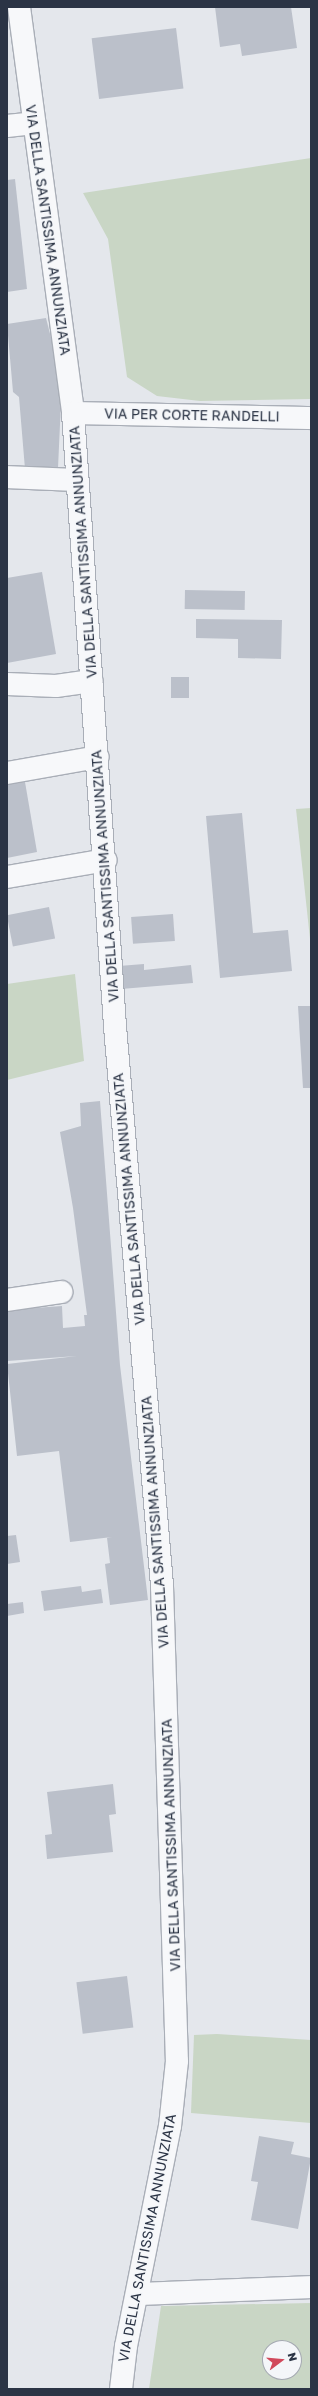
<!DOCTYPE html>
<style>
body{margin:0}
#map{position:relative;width:318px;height:2396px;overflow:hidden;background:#e4e7ec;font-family:"Golos Text",sans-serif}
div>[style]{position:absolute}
.green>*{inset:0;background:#c9d6c5}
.building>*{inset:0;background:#bbc0ca;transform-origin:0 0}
.roads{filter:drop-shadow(1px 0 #a9aeb7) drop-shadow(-1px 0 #a9aeb7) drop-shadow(0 1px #a9aeb7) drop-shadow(0 -1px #a9aeb7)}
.minor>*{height:22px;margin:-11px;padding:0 11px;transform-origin:11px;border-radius:11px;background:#f7f8fa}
span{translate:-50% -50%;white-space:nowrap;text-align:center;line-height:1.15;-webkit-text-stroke:3px #f4f6f9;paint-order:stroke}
.street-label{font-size:14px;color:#2b3445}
.frame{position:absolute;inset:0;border:8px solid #2b3445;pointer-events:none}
.north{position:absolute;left:262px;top:2340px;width:40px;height:40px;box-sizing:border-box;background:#f4f6f9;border:1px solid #a4a8b1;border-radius:50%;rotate:74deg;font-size:11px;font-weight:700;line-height:16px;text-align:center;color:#2b3445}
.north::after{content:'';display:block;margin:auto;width:14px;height:18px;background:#d1495b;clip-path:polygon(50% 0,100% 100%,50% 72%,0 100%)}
</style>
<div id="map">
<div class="green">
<i style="clip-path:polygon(311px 158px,311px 399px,200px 401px,157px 396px,127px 377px,108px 239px,83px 193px)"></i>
<i style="clip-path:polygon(311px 808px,311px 948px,296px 809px)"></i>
<i style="clip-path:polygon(75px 974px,84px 1061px,7px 1080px,7px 984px)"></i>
<i style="clip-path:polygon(217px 2034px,311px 2040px,311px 2123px,191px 2113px,194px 2035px)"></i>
<i style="clip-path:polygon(evenodd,311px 2303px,311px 2389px,149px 2389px,161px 2306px,311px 2303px,270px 2348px,294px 2348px,294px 2372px,270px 2372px,270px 2348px)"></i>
</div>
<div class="building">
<i style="clip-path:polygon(215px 7px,291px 7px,297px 48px,242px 56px,240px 44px,220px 47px)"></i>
<i style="left:176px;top:28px;width:61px;height:85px;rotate:83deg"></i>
<i style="clip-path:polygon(15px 179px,27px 289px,7px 292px,7px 180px)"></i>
<i style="clip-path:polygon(46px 318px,62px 381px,58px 468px,25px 469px,19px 397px,13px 392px,7px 324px)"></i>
<i style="clip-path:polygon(42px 572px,56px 654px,7px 663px,7px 578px)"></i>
<i style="left:185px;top:590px;width:60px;height:19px;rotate:1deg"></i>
<i style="clip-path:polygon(196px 619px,282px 620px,281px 659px,238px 658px,238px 639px,196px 638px)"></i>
<i style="left:171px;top:677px;width:18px;height:21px"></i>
<i style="clip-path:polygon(25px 782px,37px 852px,7px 858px,7px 785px)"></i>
<i style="clip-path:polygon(242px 813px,253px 933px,288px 930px,292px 971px,220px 978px,206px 816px)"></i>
<i style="left:49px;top:907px;width:32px;height:43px;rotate:79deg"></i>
<i style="left:173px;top:914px;width:27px;height:42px;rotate:86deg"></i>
<i style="clip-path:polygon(144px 964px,144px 970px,191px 965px,193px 983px,121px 989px,119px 966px)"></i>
<i style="clip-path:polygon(298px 1006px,311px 1006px,311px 1088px,303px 1088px)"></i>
<i style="clip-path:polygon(100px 1101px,120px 1365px,148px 1600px,110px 1605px,105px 1564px,110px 1563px,107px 1538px,112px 1537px,70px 1542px,59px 1451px,17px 1456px,7px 1364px,77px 1356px,7px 1361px,7px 1310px,62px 1306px,63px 1328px,85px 1326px,84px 1315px,87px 1315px,73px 1208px,60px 1132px,81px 1126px,80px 1103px)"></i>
<i style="clip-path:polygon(16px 1535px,20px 1562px,7px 1564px,7px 1536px)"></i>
<i style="clip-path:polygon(81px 1586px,82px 1592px,101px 1589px,103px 1603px,44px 1611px,41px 1591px)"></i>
<i style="clip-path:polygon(23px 1602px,24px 1613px,7px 1616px,7px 1604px)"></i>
<i style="clip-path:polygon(113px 1784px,116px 1814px,109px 1815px,113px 1852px,47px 1859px,45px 1835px,52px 1834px,47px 1792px)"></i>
<i style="left:127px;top:1976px;width:52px;height:51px;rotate:83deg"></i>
<i style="clip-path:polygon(259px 2136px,294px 2142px,291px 2154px,311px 2158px,298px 2229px,251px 2220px,258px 2182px,251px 2181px)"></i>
</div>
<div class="roads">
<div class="minor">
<i style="left:19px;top:7px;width:410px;rotate:82.4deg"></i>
<i style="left:73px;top:413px;width:614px;rotate:86.08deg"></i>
<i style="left:115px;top:1026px;width:562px;rotate:85.2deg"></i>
<i style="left:162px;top:1586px;width:475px;rotate:88.2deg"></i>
<i style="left:177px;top:2061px;width:65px;rotate:96.1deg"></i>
<i style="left:170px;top:2126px;width:224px;rotate:101.3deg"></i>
<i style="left:126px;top:2346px;width:43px;rotate:96.6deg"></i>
<i style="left:7px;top:126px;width:27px;rotate:-6deg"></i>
<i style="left:73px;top:413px;width:238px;rotate:1.2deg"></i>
<i style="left:7px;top:477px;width:70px;rotate:2.5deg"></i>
<i style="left:7px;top:684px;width:49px;rotate:2.3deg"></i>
<i style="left:56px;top:686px;width:36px;rotate:-8deg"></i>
<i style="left:7px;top:773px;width:92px;rotate:-10deg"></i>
<i style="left:7px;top:877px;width:100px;rotate:-9.7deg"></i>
<i style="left:7px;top:1300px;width:55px;rotate:-8.4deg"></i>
<i style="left:138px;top:2294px;width:173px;rotate:-2.3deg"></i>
</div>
</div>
<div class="street-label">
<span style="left:48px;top:230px;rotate:82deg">VIA DELLA SANTISSIMA ANNUNZIATA</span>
<span style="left:192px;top:415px;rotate:1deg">VIA PER CORTE RANDELLI</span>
<span style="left:83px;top:552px;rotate:-94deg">VIA DELLA SANTISSIMA ANNUNZIATA</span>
<span style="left:105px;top:876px;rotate:-94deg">VIA DELLA SANTISSIMA ANNUNZIATA</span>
<span style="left:129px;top:1199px;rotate:-95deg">VIA DELLA SANTISSIMA ANNUNZIATA</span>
<span style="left:155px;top:1522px;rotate:-94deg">VIA DELLA SANTISSIMA ANNUNZIATA</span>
<span style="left:171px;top:1845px;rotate:-92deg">VIA DELLA SANTISSIMA ANNUNZIATA</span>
<span style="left:147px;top:2238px;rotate:-79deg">VIA DELLA SANTISSIMA ANNUNZIATA</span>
</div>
<div class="frame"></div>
<div class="north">N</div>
</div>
